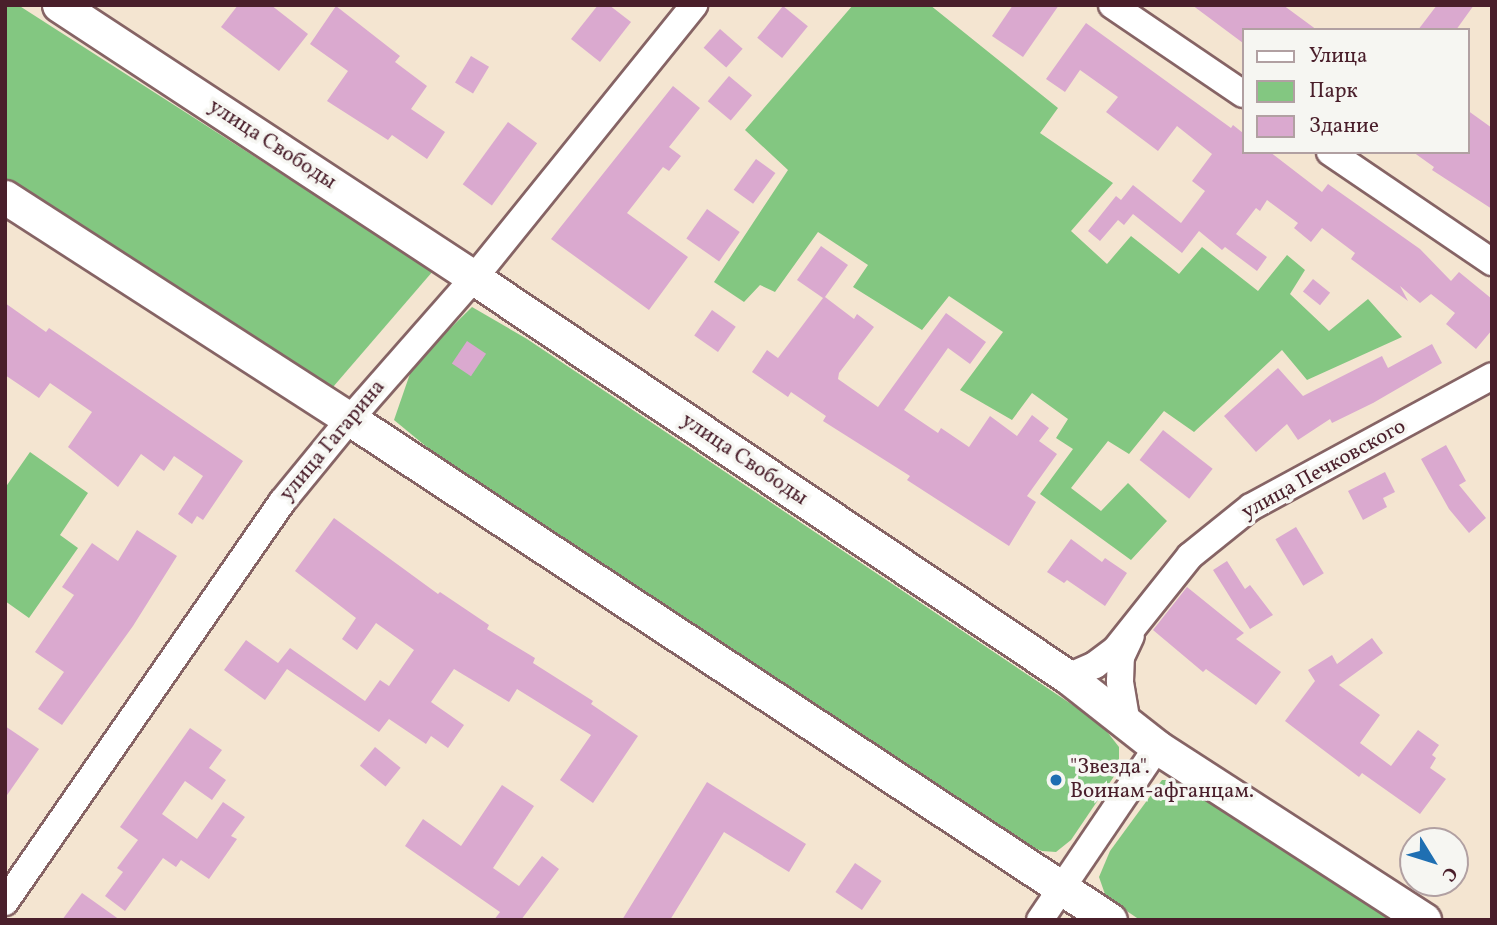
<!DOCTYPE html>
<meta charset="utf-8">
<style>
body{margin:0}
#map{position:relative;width:1497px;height:925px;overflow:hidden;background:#f4e5d1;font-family:Vollkorn,serif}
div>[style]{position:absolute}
.green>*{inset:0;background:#83c781}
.building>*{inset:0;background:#daa9cf;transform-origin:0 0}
.roads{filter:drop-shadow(2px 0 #866465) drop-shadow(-2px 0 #866465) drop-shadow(0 2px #866465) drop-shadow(0 -2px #866465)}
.minor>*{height:26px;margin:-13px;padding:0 13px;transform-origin:13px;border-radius:13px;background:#fff}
.major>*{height:33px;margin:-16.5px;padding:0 16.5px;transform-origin:16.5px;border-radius:16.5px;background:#fff}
.dots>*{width:19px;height:19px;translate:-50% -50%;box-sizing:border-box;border:4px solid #f6f6f2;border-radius:50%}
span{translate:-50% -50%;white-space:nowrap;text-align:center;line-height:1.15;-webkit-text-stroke:7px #f6f6f2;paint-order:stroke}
.street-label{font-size:21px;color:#4a1f2b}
.poi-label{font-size:21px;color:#4a1f2b}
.left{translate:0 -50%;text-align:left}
.frame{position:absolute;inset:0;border:7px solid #4a1f2b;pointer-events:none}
.legend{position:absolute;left:1242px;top:28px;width:228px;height:126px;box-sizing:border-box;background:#f6f6f2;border:2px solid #b1a0a2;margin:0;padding:9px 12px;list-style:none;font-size:21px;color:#4a1f2b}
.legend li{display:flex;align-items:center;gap:14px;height:35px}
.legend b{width:35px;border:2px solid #b1a0a2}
.north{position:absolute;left:1399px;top:827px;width:70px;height:70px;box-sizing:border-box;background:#f6f6f2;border:2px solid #b1a0a2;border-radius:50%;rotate:128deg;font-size:19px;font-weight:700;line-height:28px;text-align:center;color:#4a1f2b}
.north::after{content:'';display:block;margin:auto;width:24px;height:32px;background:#1f6fb2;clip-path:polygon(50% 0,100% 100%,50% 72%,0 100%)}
</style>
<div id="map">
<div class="green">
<i style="clip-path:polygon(5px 5px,18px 5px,433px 271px,333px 387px,5px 178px)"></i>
<i style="clip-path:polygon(853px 5px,930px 5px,1058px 108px,1040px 133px,1113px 183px,1071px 231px,1107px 264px,1131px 236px,1179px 274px,1202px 247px,1258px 291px,1287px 255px,1305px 270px,1290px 294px,1329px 331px,1368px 299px,1402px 337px,1307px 380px,1282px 350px,1194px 432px,1164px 411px,1129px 454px,1108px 441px,1071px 488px,1101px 511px,1128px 483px,1167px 521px,1131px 560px,1040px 494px,1073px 449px,1056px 438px,1068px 419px,1032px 393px,1012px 420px,960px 390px,1003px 332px,949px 296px,922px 330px,853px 287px,868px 265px,818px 232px,775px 292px,760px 285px,744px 302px,714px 282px,788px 170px,745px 130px)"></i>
<i style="clip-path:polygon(472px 307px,527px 339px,1101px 724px,1119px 747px,1119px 769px,1071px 840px,1056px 852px,1042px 851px,1019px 842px,445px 462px,394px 420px,413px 365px)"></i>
<i style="clip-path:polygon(30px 452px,88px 493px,60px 535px,78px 548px,29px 618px,5px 601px,5px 488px)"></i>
<i style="clip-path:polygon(1162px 780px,1183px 780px,1394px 920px,1140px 920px,1106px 897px,1099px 877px,1110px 851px)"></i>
</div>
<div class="building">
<i style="clip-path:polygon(238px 5px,271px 5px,308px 34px,279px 71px,221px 27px)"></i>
<i style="clip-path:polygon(598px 5px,609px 5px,631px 22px,600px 62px,571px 39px)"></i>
<i style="clip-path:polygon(1013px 5px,1059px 5px,1023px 57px,992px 36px)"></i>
<i style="clip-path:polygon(1192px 5px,1283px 5px,1317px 30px,1243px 30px,1243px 43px)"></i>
<i style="clip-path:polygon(1437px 5px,1474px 5px,1456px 30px,1418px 30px)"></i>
<i style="clip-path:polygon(336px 6px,400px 56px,395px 62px,427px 86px,411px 109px,445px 132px,427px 159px,392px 135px,388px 140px,327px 101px,348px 71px,310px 44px)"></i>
<i style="left:783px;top:6px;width:32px;height:41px;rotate:39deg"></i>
<i style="clip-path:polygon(1086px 23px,1231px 128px,1233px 125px,1243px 133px,1243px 152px,1270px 152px,1322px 192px,1328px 184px,1420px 249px,1451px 281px,1459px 272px,1492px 299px,1492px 330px,1476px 349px,1446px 324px,1455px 313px,1431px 294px,1420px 303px,1400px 286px,1408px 301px,1351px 259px,1355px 253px,1322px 228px,1311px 242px,1294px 228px,1298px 223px,1267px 200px,1260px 211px,1256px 208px,1236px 234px,1267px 257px,1257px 271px,1225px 247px,1222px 250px,1199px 231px,1182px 253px,1133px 214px,1124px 225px,1118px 220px,1100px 241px,1088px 231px,1116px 196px,1121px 200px,1133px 185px,1181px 223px,1205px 191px,1192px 181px,1212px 154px,1177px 126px,1158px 151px,1106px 112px,1118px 97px,1080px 70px,1065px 92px,1046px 79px)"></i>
<i style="left:720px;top:29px;width:30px;height:25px;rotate:41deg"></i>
<i style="left:471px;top:56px;width:21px;height:31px;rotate:31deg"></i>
<i style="left:729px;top:76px;width:30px;height:33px;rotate:40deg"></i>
<i style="clip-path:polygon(673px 86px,700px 108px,669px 147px,681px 156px,669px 171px,663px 167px,627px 213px,688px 257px,649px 310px,551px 239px)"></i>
<i style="clip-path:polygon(1467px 110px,1492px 128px,1492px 209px,1432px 170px,1434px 167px,1413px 152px,1467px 152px)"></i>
<i style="left:508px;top:122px;width:36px;height:77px;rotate:36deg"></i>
<i style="left:756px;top:159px;width:24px;height:38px;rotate:36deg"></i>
<i style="left:707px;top:209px;width:40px;height:36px;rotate:35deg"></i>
<i style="clip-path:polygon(821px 246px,848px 265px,825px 297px,854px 319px,857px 314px,874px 327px,839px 373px,838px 379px,878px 407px,946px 313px,986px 342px,970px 364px,948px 348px,904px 410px,938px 433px,941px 428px,969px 447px,990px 416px,1017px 436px,1032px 415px,1049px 428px,1039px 441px,1057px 454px,1027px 496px,1036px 502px,1009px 546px,907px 480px,910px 476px,823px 421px,826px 416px,791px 392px,788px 397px,752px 372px,767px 350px,778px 358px,823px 298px,797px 280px)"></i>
<i style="left:1313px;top:279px;width:22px;height:16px;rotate:39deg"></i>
<i style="clip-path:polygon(5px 303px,46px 332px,49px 328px,243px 461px,203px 520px,197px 516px,192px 524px,178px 514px,203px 476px,174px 456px,164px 471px,141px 454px,118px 487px,68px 447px,92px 412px,50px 383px,39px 398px,5px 375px)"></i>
<i style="left:712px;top:310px;width:29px;height:31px;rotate:35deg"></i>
<i style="left:467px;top:341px;width:23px;height:27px;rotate:34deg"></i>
<i style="clip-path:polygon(1432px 344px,1442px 363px,1373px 403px,1332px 423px,1330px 419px,1298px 440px,1287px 424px,1256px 452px,1224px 416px,1278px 368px,1303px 396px,1382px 356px,1388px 368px)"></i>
<i style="left:1163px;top:430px;width:63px;height:38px;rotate:38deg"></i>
<i style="clip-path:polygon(1446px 445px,1466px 481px,1459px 485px,1486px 518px,1469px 533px,1449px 509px,1421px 459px)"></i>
<i style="clip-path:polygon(1385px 472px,1395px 492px,1383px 498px,1387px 507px,1363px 520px,1348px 491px)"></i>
<i style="clip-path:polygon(334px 518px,438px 594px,440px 592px,489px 625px,487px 629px,535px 658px,533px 663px,593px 701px,591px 704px,638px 736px,593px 803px,560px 780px,591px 735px,517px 689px,509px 702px,454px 669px,431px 702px,464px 725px,448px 748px,431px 736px,426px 744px,389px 719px,379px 732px,287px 669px,265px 700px,224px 670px,246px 640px,278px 663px,290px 648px,365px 701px,380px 680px,389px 686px,414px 650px,376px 623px,357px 650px,342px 639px,356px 618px,295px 571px)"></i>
<i style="left:1296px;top:527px;width:54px;height:24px;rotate:59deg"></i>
<i style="clip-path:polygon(137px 530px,177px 556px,133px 626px,62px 725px,38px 709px,64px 672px,35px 652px,74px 595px,62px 587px,92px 543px,118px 561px)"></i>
<i style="clip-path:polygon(1071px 539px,1102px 562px,1105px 558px,1127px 573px,1105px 606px,1067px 580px,1064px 583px,1047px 572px)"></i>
<i style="clip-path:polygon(1227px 561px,1245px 589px,1250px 585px,1273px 615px,1250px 629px,1213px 570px)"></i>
<i style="clip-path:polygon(1187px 587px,1244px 633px,1236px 639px,1281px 672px,1256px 705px,1206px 669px,1203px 672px,1153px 630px)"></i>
<i style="clip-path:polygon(1372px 638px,1383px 653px,1339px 685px,1380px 715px,1360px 743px,1391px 766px,1418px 730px,1439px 745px,1432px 755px,1436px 758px,1430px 768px,1446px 779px,1420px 814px,1362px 773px,1359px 777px,1285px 721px,1315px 681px,1308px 670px,1332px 655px,1337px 664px)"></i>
<i style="clip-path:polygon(5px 726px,39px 749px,5px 798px)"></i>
<i style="clip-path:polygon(190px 728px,222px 750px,209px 768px,226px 780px,212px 800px,185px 781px,162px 814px,197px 839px,223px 802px,245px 817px,231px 836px,237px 839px,209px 879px,181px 860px,176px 867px,163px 858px,125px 911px,105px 896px,123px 872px,117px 868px,138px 840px,120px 827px)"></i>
<i style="left:375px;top:747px;width:33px;height:24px;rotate:39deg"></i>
<i style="clip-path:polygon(707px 782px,806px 844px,789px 872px,724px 832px,670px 920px,622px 920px)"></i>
<i style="clip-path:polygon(502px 785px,534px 806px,493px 868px,519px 886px,542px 856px,559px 869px,521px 920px,494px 920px,500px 912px,405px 846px,423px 819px,461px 846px)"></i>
<i style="left:855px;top:863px;width:32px;height:35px;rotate:34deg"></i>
<i style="clip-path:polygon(82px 893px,120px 920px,62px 920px)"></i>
</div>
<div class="roads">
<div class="minor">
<i style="left:1112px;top:5px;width:158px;rotate:34.2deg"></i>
<i style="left:1330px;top:152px;width:196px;rotate:34.2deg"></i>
<i style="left:1068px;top:677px;width:30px;rotate:-24deg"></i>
<i style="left:1095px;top:665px;width:25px;rotate:-37deg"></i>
<i style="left:1115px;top:650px;width:120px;rotate:-51.4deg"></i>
<i style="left:1190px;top:556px;width:78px;rotate:-38.8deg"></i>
<i style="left:1251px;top:507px;width:274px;rotate:-28.5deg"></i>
<i style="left:1127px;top:724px;width:43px;rotate:-99.5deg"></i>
<i style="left:1120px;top:682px;width:25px;rotate:-88deg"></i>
<i style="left:1121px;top:657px;width:23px;rotate:-65deg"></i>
<i style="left:5px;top:902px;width:487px;rotate:-55.3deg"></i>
<i style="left:282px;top:502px;width:107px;rotate:-50.7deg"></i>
<i style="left:350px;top:419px;width:188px;rotate:-48.7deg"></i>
<i style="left:474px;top:278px;width:351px;rotate:-51.1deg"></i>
<i style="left:1040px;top:920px;width:209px;rotate:-55.9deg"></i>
</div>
<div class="major">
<i style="left:59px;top:5px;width:497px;rotate:33.3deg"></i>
<i style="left:474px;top:278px;width:716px;rotate:33.89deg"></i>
<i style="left:1068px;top:677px;width:113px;rotate:38.2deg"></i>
<i style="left:1157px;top:747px;width:318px;rotate:32.9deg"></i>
<i style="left:5px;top:197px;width:410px;rotate:32.8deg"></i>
<i style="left:350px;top:419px;width:910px;rotate:33.39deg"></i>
</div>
</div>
<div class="dots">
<i style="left:1056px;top:780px;background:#1f6fb2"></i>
</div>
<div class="street-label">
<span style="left:272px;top:145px;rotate:33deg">улица Свободы</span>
<span style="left:333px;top:441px;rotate:-50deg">улица Гагарина</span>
<span style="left:744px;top:460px;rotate:34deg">улица Свободы</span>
<span style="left:1324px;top:470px;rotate:-29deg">улица Печковского</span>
</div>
<div class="poi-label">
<span class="left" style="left:1070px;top:780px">"Звезда".<br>Воинам-афганцам.</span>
</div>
<div class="frame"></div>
<ul class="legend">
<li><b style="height:9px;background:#fff"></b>Улица</li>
<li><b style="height:19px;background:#83c781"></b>Парк</li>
<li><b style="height:19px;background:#daa9cf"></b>Здание</li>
</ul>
<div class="north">С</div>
</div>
